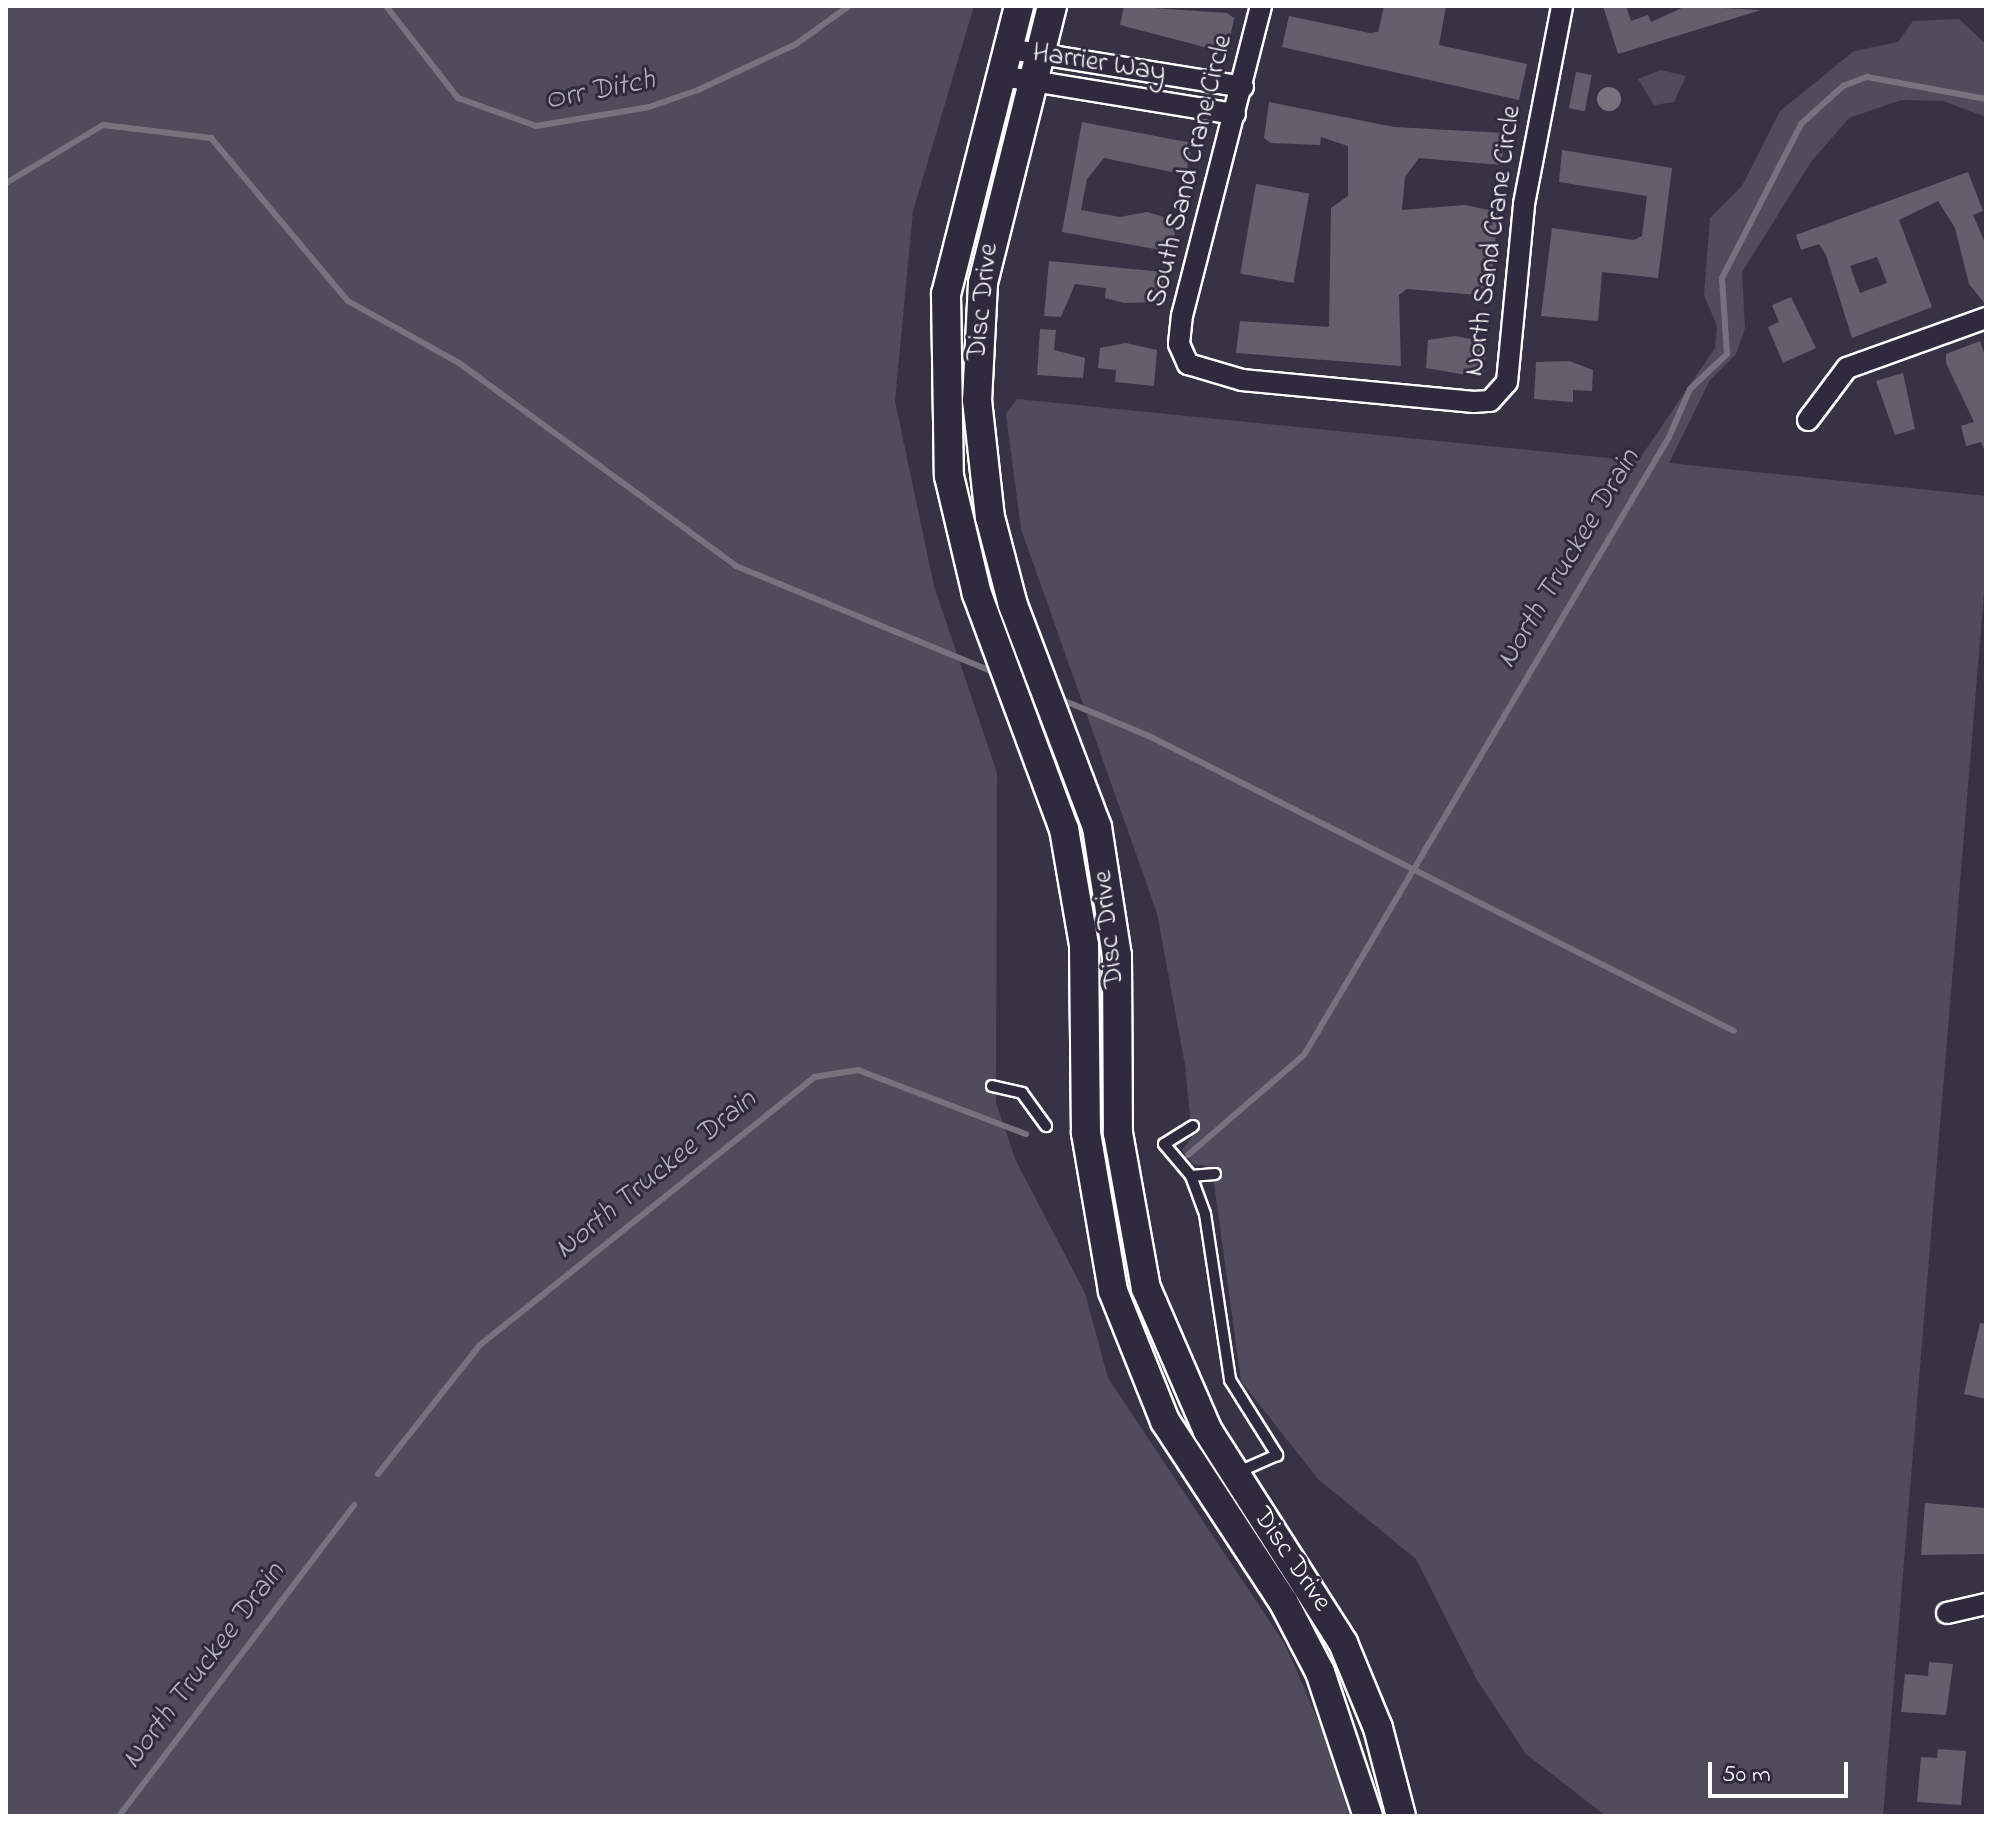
<!DOCTYPE html>
<style>
body{margin:0}
#map{position:relative;width:1992px;height:1822px;overflow:hidden;background:#373345;font-family:"Indie Flower",sans-serif}
div>[style]{position:absolute}
.green>*{inset:0;background:#514c5c}
.water>*{inset:0;background:#76737f}
.round{border-radius:50%}
.stream>*{height:6px;margin:-3px;padding:0 3px;transform-origin:3px;border-radius:3px;background:#76737f}
.building>*{inset:0;background:#635f6d;transform-origin:0 0}
.roads{filter:drop-shadow(2px 0 #fff) drop-shadow(-2px 0 #fff) drop-shadow(0 2px #fff) drop-shadow(0 -2px #fff)}
.lane>*{height:10px;margin:-5px;padding:0 5px;transform-origin:5px;border-radius:5px;background:#2f2a3d}
.street>*{height:20px;margin:-10px;padding:0 10px;transform-origin:10px;border-radius:10px;background:#2f2a3d}
.secondary>*{height:28px;margin:-14px;padding:0 14px;transform-origin:14px;border-radius:14px;background:#2f2a3d}
span{translate:-50% -50%;white-space:nowrap;text-align:center;line-height:1.15;-webkit-text-stroke:6px #2f2a3d;paint-order:stroke}
.street-label{font-size:28px;color:#fff}
.water-label{font-size:30px;color:#b4b2b9;font-style:italic}
.frame{position:absolute;inset:0;border:8px solid #fff;pointer-events:none}
.scale{position:absolute;left:1708px;top:1762px;width:140px;height:36px;box-sizing:border-box;border:4px solid #fff;border-top:0;padding-left:10px;font-size:24px;line-height:28px;white-space:nowrap;color:#fff;-webkit-text-stroke:6px #2f2a3d;paint-order:stroke}
</style>
<div id="map">
<div class="green">
<i style="clip-path:polygon(6px 6px,974px 6px,913px 211px,895px 401px,934px 586px,997px 773px,996px 1103px,1016px 1161px,1085px 1293px,1108px 1378px,1286px 1646px,1331px 1751px,1349px 1816px,6px 1816px)"></i>
<i style="clip-path:polygon(1959px 19px,1986px 44px,1986px 117px,1943px 101px,1901px 100px,1849px 118px,1811px 162px,1742px 272px,1745px 328px,1736px 354px,1710px 380px,1669px 463px,1986px 496px,1986px 568px,1883px 1816px,1606px 1816px,1526px 1754px,1477px 1680px,1416px 1559px,1318px 1479px,1241px 1381px,1214px 1183px,1208px 1166px,1193px 1164px,1182px 1150px,1192px 1137px,1185px 1065px,1157px 913px,1021px 529px,1006px 414px,1017px 399px,1638px 461px,1715px 348px,1717px 326px,1704px 295px,1710px 218px,1742px 186px,1780px 111px,1854px 51px,1898px 42px,1913px 21px)"></i>
<i style="clip-path:polygon(1661px 70px,1686px 76px,1674px 102px,1654px 105px,1638px 79px)"></i>
</div>
<div class="water">
<i class="round" style="left:1597px;top:87px;width:24px;height:24px"></i>
</div>
<div class="stream">
<i style="left:386px;top:6px;width:117px;rotate:52deg"></i>
<i style="left:458px;top:98px;width:83px;rotate:19.7deg"></i>
<i style="left:536px;top:126px;width:115px;rotate:-9.5deg"></i>
<i style="left:649px;top:107px;width:52px;rotate:-19.1deg"></i>
<i style="left:698px;top:90px;width:108px;rotate:-25.1deg"></i>
<i style="left:796px;top:44px;width:65px;rotate:-35.6deg"></i>
<i style="left:6px;top:183px;width:113px;rotate:-30.9deg"></i>
<i style="left:103px;top:125px;width:109px;rotate:6.9deg"></i>
<i style="left:211px;top:138px;width:213px;rotate:50deg"></i>
<i style="left:348px;top:301px;width:127px;rotate:29.2deg"></i>
<i style="left:459px;top:363px;width:343px;rotate:36.2deg"></i>
<i style="left:736px;top:566px;width:283px;rotate:22.4deg"></i>
<i style="left:1060px;top:699px;width:96px;rotate:22.6deg"></i>
<i style="left:1149px;top:736px;width:655px;rotate:26.76deg"></i>
<i style="left:1188px;top:1155px;width:153px;rotate:-40.8deg"></i>
<i style="left:1304px;top:1055px;width:718px;rotate:-59.43deg"></i>
<i style="left:1669px;top:437px;width:52px;rotate:-66.4deg"></i>
<i style="left:1690px;top:389px;width:51px;rotate:-43.4deg"></i>
<i style="left:1727px;top:354px;width:76px;rotate:-93.8deg"></i>
<i style="left:1722px;top:278px;width:173px;rotate:-62.8deg"></i>
<i style="left:1801px;top:124px;width:57px;rotate:-42.1deg"></i>
<i style="left:1843px;top:86px;width:26px;rotate:-21deg"></i>
<i style="left:1867px;top:77px;width:121px;rotate:10.5deg"></i>
<i style="left:378px;top:1474px;width:164px;rotate:-51.7deg"></i>
<i style="left:480px;top:1345px;width:428px;rotate:-38.7deg"></i>
<i style="left:814px;top:1077px;width:45px;rotate:-9deg"></i>
<i style="left:858px;top:1070px;width:180px;rotate:20.9deg"></i>
<i style="left:119px;top:1816px;width:390px;rotate:-52.9deg"></i>
</div>
<div class="building">
<i style="clip-path:polygon(1124px 6px,1227px 13px,1234px 18px,1227px 53px,1120px 25px)"></i>
<i style="clip-path:polygon(1384px 6px,1446px 6px,1439px 45px,1527px 64px,1519px 100px,1282px 47px,1289px 16px,1370px 33px,1378px 32px)"></i>
<i style="clip-path:polygon(1603px 6px,1626px 6px,1631px 21px,1648px 15px,1651px 22px,1686px 6px,1761px 10px,1618px 54px)"></i>
<i style="left:1576px;top:72px;width:16px;height:37px;rotate:11deg"></i>
<i style="clip-path:polygon(1269px 102px,1394px 127px,1505px 133px,1501px 165px,1419px 158px,1405px 177px,1402px 210px,1465px 205px,1498px 212px,1490px 296px,1407px 289px,1399px 295px,1401px 366px,1236px 353px,1240px 321px,1329px 327px,1331px 208px,1348px 196px,1348px 146px,1321px 137px,1320px 145px,1271px 143px,1264px 138px)"></i>
<i style="clip-path:polygon(1082px 122px,1192px 143px,1186px 175px,1104px 158px,1087px 179px,1081px 210px,1120px 217px,1147px 212px,1177px 221px,1171px 252px,1062px 232px)"></i>
<i style="clip-path:polygon(1562px 150px,1672px 168px,1658px 278px,1602px 272px,1598px 321px,1541px 316px,1552px 228px,1634px 240px,1642px 236px,1647px 196px,1559px 182px)"></i>
<i style="clip-path:polygon(evenodd,1968px 172px,1983px 211px,1973px 215px,1986px 245px,1986px 305px,1969px 284px,1955px 228px,1938px 201px,1899px 220px,1932px 307px,1852px 338px,1826px 255px,1819px 244px,1801px 250px,1796px 235px,1968px 172px,1877px 257px,1887px 283px,1860px 293px,1850px 266px,1877px 257px)"></i>
<i style="left:1256px;top:184px;width:54px;height:91px;rotate:10deg"></i>
<i style="clip-path:polygon(1049px 261px,1164px 272px,1161px 302px,1124px 303px,1105px 298px,1106px 288px,1075px 284px,1061px 317px,1044px 316px)"></i>
<i style="clip-path:polygon(1791px 297px,1816px 348px,1783px 363px,1768px 327px,1779px 322px,1772px 305px)"></i>
<i style="clip-path:polygon(1040px 329px,1056px 330px,1054px 350px,1085px 358px,1083px 378px,1037px 375px)"></i>
<i style="clip-path:polygon(1455px 336px,1486px 342px,1483px 378px,1426px 368px,1428px 340px)"></i>
<i style="clip-path:polygon(1980px 341px,1986px 359px,1985px 451px,1981px 442px,1966px 446px,1961px 426px,1974px 422px,1946px 363px,1946px 354px)"></i>
<i style="clip-path:polygon(1126px 343px,1157px 350px,1154px 386px,1115px 382px,1116px 370px,1098px 368px,1100px 348px)"></i>
<i style="clip-path:polygon(1569px 361px,1593px 370px,1592px 391px,1573px 390px,1573px 402px,1534px 399px,1536px 362px)"></i>
<i style="clip-path:polygon(1903px 373px,1915px 429px,1895px 435px,1876px 381px)"></i>
<i style="clip-path:polygon(1980px 1323px,1986px 1324px,1986px 1399px,1964px 1394px)"></i>
<i style="clip-path:polygon(1925px 1503px,1986px 1508px,1986px 1554px,1921px 1555px)"></i>
<i style="clip-path:polygon(1929px 1662px,1953px 1664px,1946px 1715px,1901px 1712px,1905px 1674px,1928px 1676px)"></i>
<i style="clip-path:polygon(1938px 1749px,1966px 1751px,1961px 1805px,1917px 1802px,1921px 1757px,1937px 1758px)"></i>
</div>
<div class="roads">
<div class="lane">
<i style="left:992px;top:1086px;width:31px;rotate:13deg"></i>
<i style="left:1022px;top:1093px;width:41px;rotate:54deg"></i>
<i style="left:1193px;top:1126px;width:34px;rotate:148deg"></i>
<i style="left:1164px;top:1144px;width:42px;rotate:49.8deg"></i>
<i style="left:1191px;top:1176px;width:40px;rotate:69.8deg"></i>
<i style="left:1205px;top:1214px;width:168px;rotate:81.4deg"></i>
<i style="left:1230px;top:1380px;width:89px;rotate:57.9deg"></i>
<i style="left:1277px;top:1455px;width:45px;rotate:156.3deg"></i>
<i style="left:1191px;top:1176px;width:24px;rotate:-5deg"></i>
</div>
<div class="street">
<i style="left:1261px;top:6px;width:319px;rotate:104.3deg"></i>
<i style="left:1182px;top:315px;width:29px;rotate:96deg"></i>
<i style="left:1179px;top:344px;width:22px;rotate:66deg"></i>
<i style="left:1188px;top:364px;width:56px;rotate:16.5deg"></i>
<i style="left:1242px;top:380px;width:233px;rotate:5.4deg"></i>
<i style="left:1474px;top:402px;width:16px;rotate:-4deg"></i>
<i style="left:1490px;top:401px;width:25px;rotate:-48deg"></i>
<i style="left:1507px;top:382px;width:179px;rotate:-84.5deg"></i>
<i style="left:1524px;top:204px;width:202px;rotate:-79.1deg"></i>
<i style="left:1009px;top:49px;width:237px;rotate:9.2deg"></i>
<i style="left:1002px;top:76px;width:236px;rotate:9.3deg"></i>
<i style="left:1808px;top:420px;width:65px;rotate:-53.1deg"></i>
<i style="left:1847px;top:368px;width:148px;rotate:-19.8deg"></i>
<i style="left:1947px;top:1613px;width:40px;rotate:-13deg"></i>
</div>
<div class="secondary">
<i style="left:1019px;top:6px;width:297px;rotate:104.2deg"></i>
<i style="left:946px;top:294px;width:182px;rotate:89.1deg"></i>
<i style="left:949px;top:476px;width:121px;rotate:76.7deg"></i>
<i style="left:977px;top:594px;width:251px;rotate:69.7deg"></i>
<i style="left:1064px;top:829px;width:118px;rotate:80.2deg"></i>
<i style="left:1084px;top:945px;width:188px;rotate:89.4deg"></i>
<i style="left:1086px;top:1133px;width:160px;rotate:80.3deg"></i>
<i style="left:1113px;top:1291px;width:140px;rotate:68.2deg"></i>
<i style="left:1165px;top:1421px;width:215px;rotate:56.8deg"></i>
<i style="left:1283px;top:1601px;width:80px;rotate:62.5deg"></i>
<i style="left:1320px;top:1672px;width:152px;rotate:71.6deg"></i>
<i style="left:1052px;top:6px;width:285px;rotate:104deg"></i>
<i style="left:983px;top:283px;width:117px;rotate:92.9deg"></i>
<i style="left:977px;top:400px;width:118px;rotate:83.7deg"></i>
<i style="left:990px;top:517px;width:91px;rotate:75.4deg"></i>
<i style="left:1013px;top:605px;width:237px;rotate:69.3deg"></i>
<i style="left:1097px;top:827px;width:131px;rotate:81.2deg"></i>
<i style="left:1117px;top:956px;width:177px;rotate:89.7deg"></i>
<i style="left:1118px;top:1133px;width:158px;rotate:79.8deg"></i>
<i style="left:1146px;top:1288px;width:156px;rotate:66.6deg"></i>
<i style="left:1208px;top:1431px;width:251px;rotate:57.5deg"></i>
<i style="left:1343px;top:1643px;width:92px;rotate:67.6deg"></i>
<i style="left:1378px;top:1728px;width:91px;rotate:75.4deg"></i>
</div>
</div>
<div class="street-label">
<span style="left:1099px;top:64px;rotate:9deg">Harrier Way</span>
<span style="left:1191px;top:171px;rotate:-76deg">South Sand Crane Circle</span>
<span style="left:1494px;top:241px;rotate:-82deg">North Sand Crane Circle</span>
<span style="left:984px;top:302px;rotate:-84deg">Disc Drive</span>
<span style="left:1110px;top:929px;rotate:-96deg">Disc Drive</span>
<span style="left:1291px;top:1560px;rotate:56deg">Disc Drive</span>
</div>
<div class="water-label">
<span style="left:600px;top:91px;rotate:-11deg">Orr Ditch</span>
<span style="left:1569px;top:559px;rotate:-59deg">North Truckee Drain</span>
<span style="left:656px;top:1175px;rotate:-39deg">North Truckee Drain</span>
<span style="left:204px;top:1666px;rotate:-53deg">North Truckee Drain</span>
</div>
<div class="frame"></div>
<div class="scale">50 m</div>
</div>
